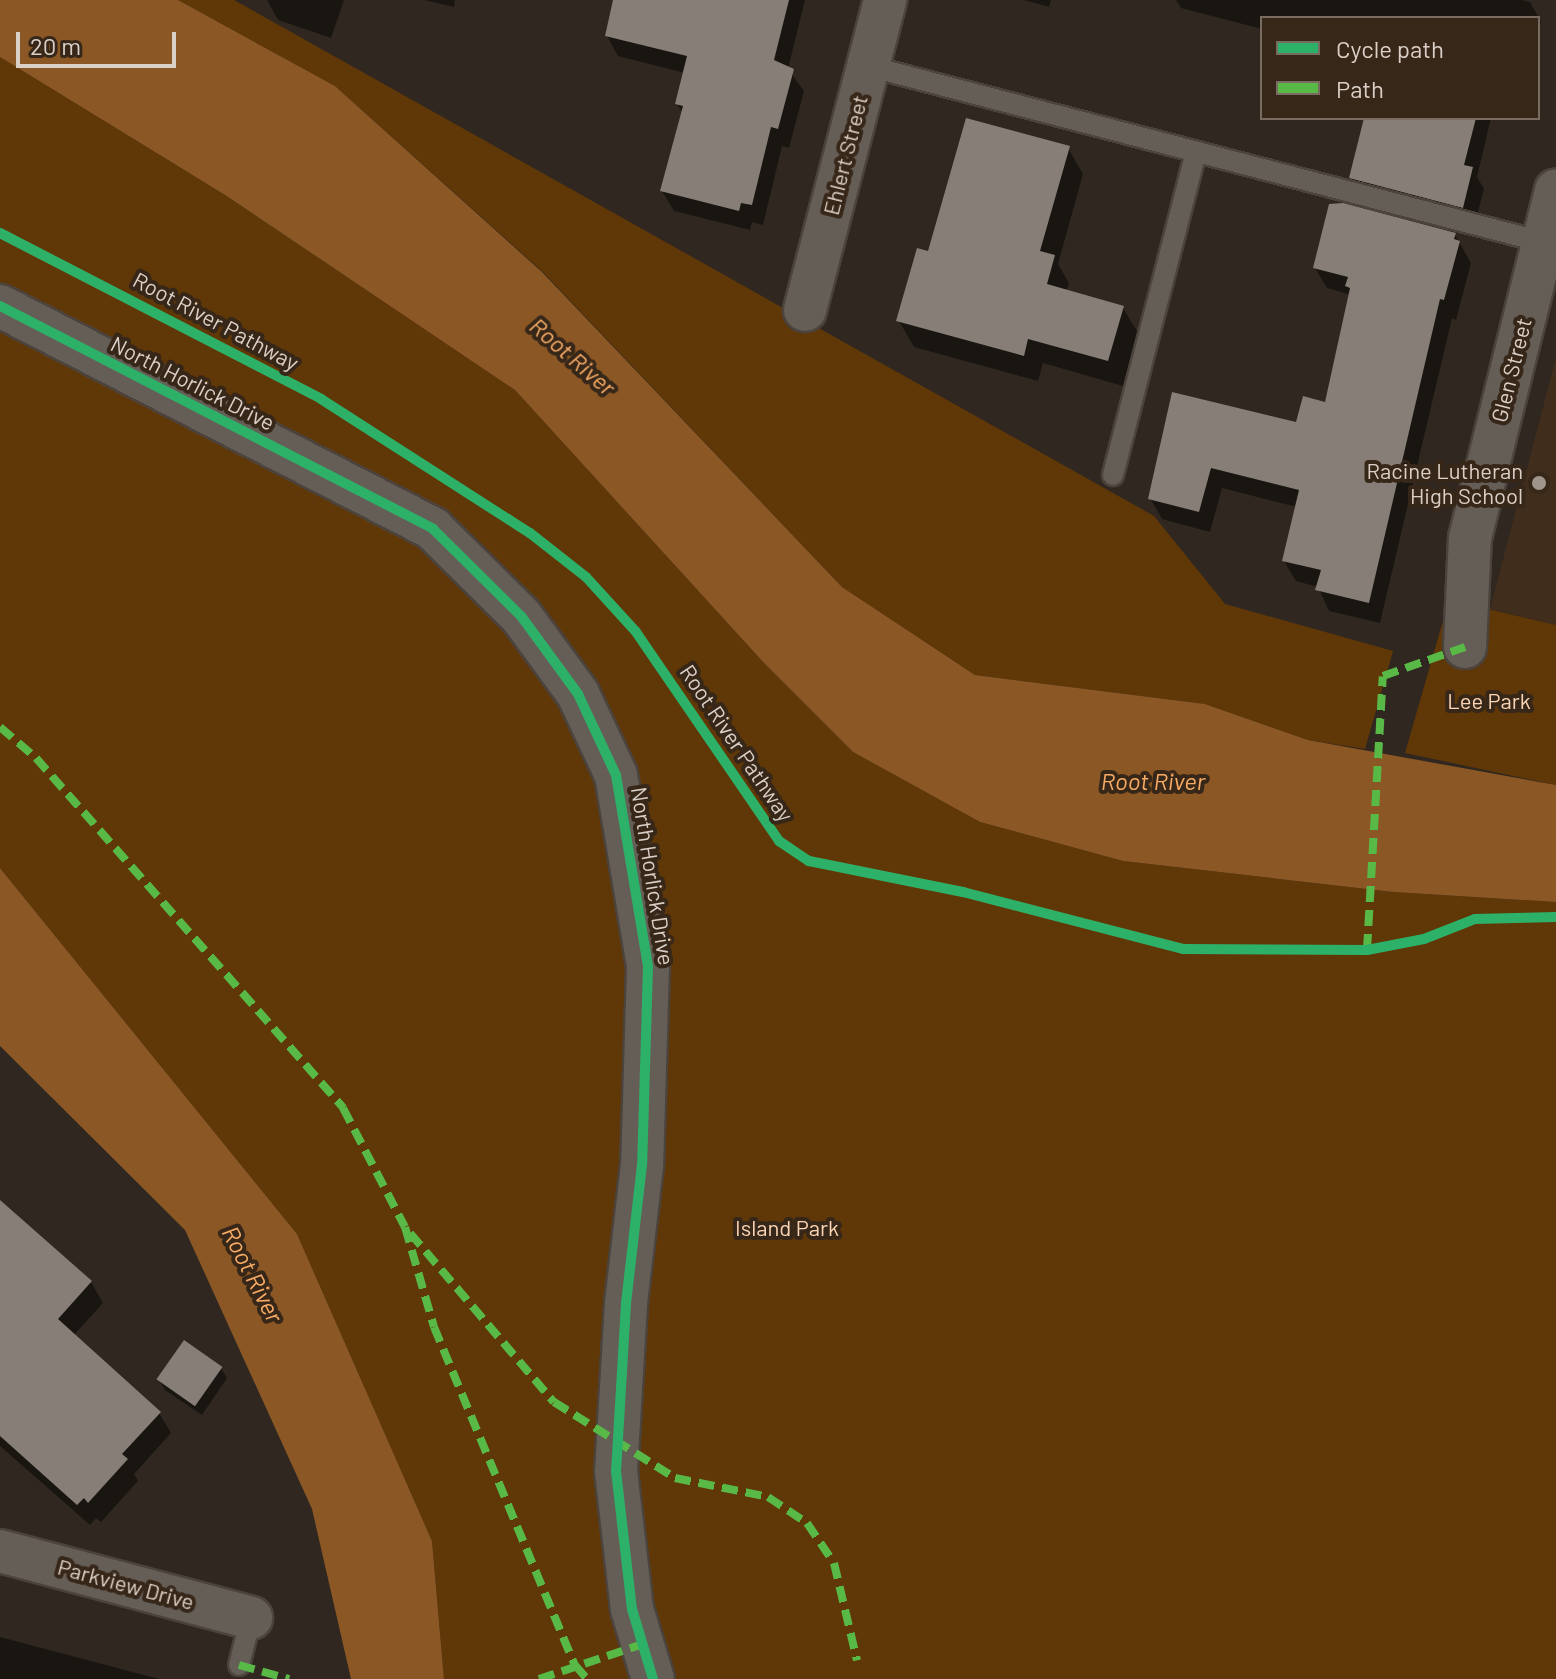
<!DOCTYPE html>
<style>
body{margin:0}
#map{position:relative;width:1556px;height:1679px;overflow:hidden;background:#302820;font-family:Barlow,sans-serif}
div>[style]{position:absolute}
.built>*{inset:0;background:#402d1c}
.green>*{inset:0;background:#603707}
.water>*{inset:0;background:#8b5724}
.shadow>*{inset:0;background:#0007}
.building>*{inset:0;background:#867e77;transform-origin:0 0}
.roads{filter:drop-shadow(2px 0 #4b433c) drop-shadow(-2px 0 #4b433c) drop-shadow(0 2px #4b433c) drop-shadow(0 -2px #4b433c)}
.lane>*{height:20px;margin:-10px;padding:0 10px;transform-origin:10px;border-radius:10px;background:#655e57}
.street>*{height:42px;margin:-21px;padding:0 21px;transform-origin:21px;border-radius:21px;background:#655e57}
.quiet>*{height:8px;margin-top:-4px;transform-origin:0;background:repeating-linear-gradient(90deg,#58b947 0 16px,transparent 0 24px)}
.cycleway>*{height:10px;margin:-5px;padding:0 5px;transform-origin:5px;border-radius:5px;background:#2db169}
.dots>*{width:22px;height:22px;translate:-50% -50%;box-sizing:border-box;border:4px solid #372719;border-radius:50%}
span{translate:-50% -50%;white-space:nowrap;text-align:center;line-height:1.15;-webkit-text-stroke:8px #372719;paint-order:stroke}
.street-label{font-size:22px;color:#dbd0c7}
.poi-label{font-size:22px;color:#dbd0c7}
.right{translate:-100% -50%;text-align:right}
.park-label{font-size:22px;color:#fbd4b3}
.water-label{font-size:24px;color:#f8ab65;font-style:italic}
.legend{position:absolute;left:1260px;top:16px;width:280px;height:104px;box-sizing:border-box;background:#372719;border:2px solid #796b5f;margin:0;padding:10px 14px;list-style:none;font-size:24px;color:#dbd0c7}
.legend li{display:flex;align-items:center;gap:16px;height:40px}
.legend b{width:40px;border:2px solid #796b5f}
.scale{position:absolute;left:16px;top:32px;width:160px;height:36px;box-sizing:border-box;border:4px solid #dbd0c7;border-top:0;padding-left:10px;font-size:24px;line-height:28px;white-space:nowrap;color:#dbd0c7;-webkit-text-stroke:6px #372719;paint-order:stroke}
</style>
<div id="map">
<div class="built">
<i style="clip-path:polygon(1556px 358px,1556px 625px,1490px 609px)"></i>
</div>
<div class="green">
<i style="clip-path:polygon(178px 0,234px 0,1154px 516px,1225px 604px,1393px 651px,1365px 749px,1308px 740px,1205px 704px,975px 675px,842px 587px,543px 272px,335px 86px)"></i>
<i style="clip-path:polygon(0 57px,225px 195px,515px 390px,764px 663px,853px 752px,980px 822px,1123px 861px,1393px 892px,1556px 902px,1556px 1679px,444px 1679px,432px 1541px,297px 1234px,0 868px)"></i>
<i style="clip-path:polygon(1449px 600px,1556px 625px,1556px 785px,1405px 753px)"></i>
</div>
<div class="water">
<i style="clip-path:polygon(0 0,178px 0,335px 86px,542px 272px,842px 587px,975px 675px,1205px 704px,1308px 740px,1556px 785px,1556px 902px,1393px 892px,1123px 861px,980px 822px,853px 752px,764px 663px,515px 390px,225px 195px,0 57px)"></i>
<i style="clip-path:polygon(0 868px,297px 1234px,432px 1541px,444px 1679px,351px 1679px,312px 1509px,185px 1230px,0 1046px)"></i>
</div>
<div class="shadow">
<i style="clip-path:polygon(267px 0,344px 0,331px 38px,278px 20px)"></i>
<i style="clip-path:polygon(424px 0,455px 0,454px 7px)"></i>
<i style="clip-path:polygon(615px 0,805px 0,788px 69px,804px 91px,789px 148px,782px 146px,763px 225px,752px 222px,750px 230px,674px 211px,662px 191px,683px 113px,677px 104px,685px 73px,618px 56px,607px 36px)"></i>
<i style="clip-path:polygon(1024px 0,1051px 0,1049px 7px)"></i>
<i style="clip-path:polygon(1176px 0,1522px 0,1530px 2px,1541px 22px,1538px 34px,1538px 18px,1262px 18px,1262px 29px,1181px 8px)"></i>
<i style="clip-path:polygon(1366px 118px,1491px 118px,1477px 177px,1484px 189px,1474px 227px,1363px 198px,1352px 178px)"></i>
<i style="clip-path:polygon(1068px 148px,1083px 174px,1058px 264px,1069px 283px,1066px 292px,1123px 308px,1138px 333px,1123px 386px,1043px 363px,1038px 381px,914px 347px,899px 321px,929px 253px)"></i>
<i style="clip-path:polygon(1455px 235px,1471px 263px,1456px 320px,1452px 318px,1380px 623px,1329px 611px,1318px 587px,1296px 581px,1284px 561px,1297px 507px,1222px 488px,1210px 532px,1162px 519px,1150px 498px,1298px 425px,1326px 404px,1351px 295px,1327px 288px,1315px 268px)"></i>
<i style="clip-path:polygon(0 1203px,91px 1282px,103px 1303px,73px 1336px,159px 1413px,171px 1433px,134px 1474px,138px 1481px,101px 1522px,96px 1518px,90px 1525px,0 1446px)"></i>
<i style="clip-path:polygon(221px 1368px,227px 1378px,202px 1415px,165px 1390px,159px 1380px)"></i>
<i style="clip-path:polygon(0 1637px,159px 1679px,0 1679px)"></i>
</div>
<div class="building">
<i style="clip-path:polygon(613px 0,789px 0,774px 60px,794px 69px,778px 129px,771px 127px,752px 205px,741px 203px,739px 211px,660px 191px,683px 106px,675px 104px,687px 56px,605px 36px)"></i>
<i style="clip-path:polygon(966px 118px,1070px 146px,1040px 251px,1055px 255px,1047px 284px,1124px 306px,1108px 361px,1028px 339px,1024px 356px,896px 321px,917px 248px,928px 251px)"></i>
<i style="clip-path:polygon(1364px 118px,1476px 118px,1464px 165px,1473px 167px,1463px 208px,1349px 178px)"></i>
<i style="clip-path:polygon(1343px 203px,1456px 233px,1454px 239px,1460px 241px,1444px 300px,1440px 299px,1369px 603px,1315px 590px,1321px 570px,1282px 561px,1299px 490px,1211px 468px,1199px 512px,1148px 499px,1172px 392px,1296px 422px,1303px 396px,1325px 402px,1350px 288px,1345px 286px,1348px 277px,1313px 268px,1329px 204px)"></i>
<i style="clip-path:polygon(0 1200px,92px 1281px,58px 1319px,161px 1412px,122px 1454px,128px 1459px,88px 1503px,84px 1498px,77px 1505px,0 1436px)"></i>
<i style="left:184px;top:1340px;width:47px;height:48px;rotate:35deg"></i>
</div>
<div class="roads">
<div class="lane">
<i style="left:868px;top:66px;width:697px;rotate:14.63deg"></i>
<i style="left:1113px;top:475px;width:333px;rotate:-75.6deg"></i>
<i style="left:239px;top:1665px;width:49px;rotate:-75.7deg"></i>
</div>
<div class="street">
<i style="left:0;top:306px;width:487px;rotate:27.2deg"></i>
<i style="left:433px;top:529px;width:124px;rotate:44.7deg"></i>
<i style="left:521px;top:616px;width:97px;rotate:53.8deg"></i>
<i style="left:578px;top:694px;width:89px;rotate:64.9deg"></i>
<i style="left:616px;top:775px;width:195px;rotate:80.5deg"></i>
<i style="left:648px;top:967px;width:198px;rotate:91.7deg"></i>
<i style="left:642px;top:1165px;width:140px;rotate:96.6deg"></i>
<i style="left:626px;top:1304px;width:167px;rotate:93.4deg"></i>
<i style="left:616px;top:1471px;width:139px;rotate:83.4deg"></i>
<i style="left:632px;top:1609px;width:73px;rotate:73.3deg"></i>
<i style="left:805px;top:310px;width:320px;rotate:-75.5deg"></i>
<i style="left:1465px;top:647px;width:109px;rotate:-87.4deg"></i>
<i style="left:1470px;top:538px;width:358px;rotate:-76.1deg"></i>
<i style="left:0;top:1551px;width:260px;rotate:14.9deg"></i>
</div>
</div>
<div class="quiet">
<i style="left:0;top:727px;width:48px;rotate:40.7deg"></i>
<i style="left:36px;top:758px;width:466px;rotate:48.7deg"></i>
<i style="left:343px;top:1108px;width:134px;rotate:62.5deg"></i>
<i style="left:405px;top:1227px;width:104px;rotate:73.8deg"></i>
<i style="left:434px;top:1327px;width:366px;rotate:67.4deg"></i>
<i style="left:575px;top:1665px;width:18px;rotate:49deg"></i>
<i style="left:1367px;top:950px;width:274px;rotate:-86.7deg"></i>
<i style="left:1383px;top:676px;width:87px;rotate:-19.5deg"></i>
<i style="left:410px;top:1233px;width:222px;rotate:49.6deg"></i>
<i style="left:554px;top:1402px;width:143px;rotate:32.1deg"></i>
<i style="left:675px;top:1478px;width:95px;rotate:11.5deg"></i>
<i style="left:768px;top:1497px;width:47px;rotate:33.7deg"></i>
<i style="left:807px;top:1523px;width:48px;rotate:56deg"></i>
<i style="left:834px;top:1563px;width:100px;rotate:76.7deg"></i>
<i style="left:239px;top:1665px;width:52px;rotate:15.6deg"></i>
<i style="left:539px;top:1679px;width:110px;rotate:-18.6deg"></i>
</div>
<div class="cycleway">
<i style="left:0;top:233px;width:361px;rotate:27.3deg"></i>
<i style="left:321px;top:399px;width:248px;rotate:32.7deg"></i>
<i style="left:530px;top:533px;width:71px;rotate:38.2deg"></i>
<i style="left:586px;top:577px;width:74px;rotate:47.7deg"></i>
<i style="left:636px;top:632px;width:253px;rotate:55.6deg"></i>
<i style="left:779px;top:841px;width:36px;rotate:34deg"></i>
<i style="left:809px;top:861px;width:157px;rotate:11.4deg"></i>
<i style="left:963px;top:892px;width:227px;rotate:14.5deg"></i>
<i style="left:1183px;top:949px;width:184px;rotate:0.3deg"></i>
<i style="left:1367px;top:950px;width:58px;rotate:-10.9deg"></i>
<i style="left:1424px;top:939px;width:55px;rotate:-21.4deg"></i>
<i style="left:1475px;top:919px;width:81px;rotate:-1.4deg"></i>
<i style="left:0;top:306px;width:487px;rotate:27.2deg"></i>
<i style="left:433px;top:529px;width:124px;rotate:44.7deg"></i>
<i style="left:521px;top:616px;width:97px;rotate:53.8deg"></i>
<i style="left:578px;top:694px;width:89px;rotate:64.9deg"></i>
<i style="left:616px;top:775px;width:195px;rotate:80.5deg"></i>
<i style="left:648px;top:967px;width:198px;rotate:91.7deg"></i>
<i style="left:642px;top:1165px;width:140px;rotate:96.6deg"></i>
<i style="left:626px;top:1304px;width:167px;rotate:93.4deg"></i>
<i style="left:616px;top:1471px;width:139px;rotate:83.4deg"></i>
<i style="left:632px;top:1609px;width:73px;rotate:73.3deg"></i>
</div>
<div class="dots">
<i style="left:1539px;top:483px;background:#9f958d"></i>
</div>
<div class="street-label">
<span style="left:845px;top:155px;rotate:-76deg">Ehlert Street</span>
<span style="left:216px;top:321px;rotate:28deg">Root River Pathway</span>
<span style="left:1511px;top:370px;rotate:-76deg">Glen Street</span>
<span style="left:193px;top:383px;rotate:27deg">North Horlick Drive</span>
<span style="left:737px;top:743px;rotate:56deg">Root River Pathway</span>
<span style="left:653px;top:876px;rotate:81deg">North Horlick Drive</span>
<span style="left:126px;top:1584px;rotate:15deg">Parkview Drive</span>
</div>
<div class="poi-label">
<span class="right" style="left:1523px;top:483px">Racine Lutheran<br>High School</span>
</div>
<div class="park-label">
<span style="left:1489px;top:701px">Lee Park</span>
<span style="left:787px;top:1228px">Island Park</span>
</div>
<div class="water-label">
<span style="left:573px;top:356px;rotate:41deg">Root River</span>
<span style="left:1153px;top:781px">Root River</span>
<span style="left:253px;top:1274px;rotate:63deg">Root River</span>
</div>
<ul class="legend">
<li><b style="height:10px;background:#2db169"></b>Cycle path</li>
<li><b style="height:10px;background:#58b947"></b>Path</li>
</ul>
<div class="scale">20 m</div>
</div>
